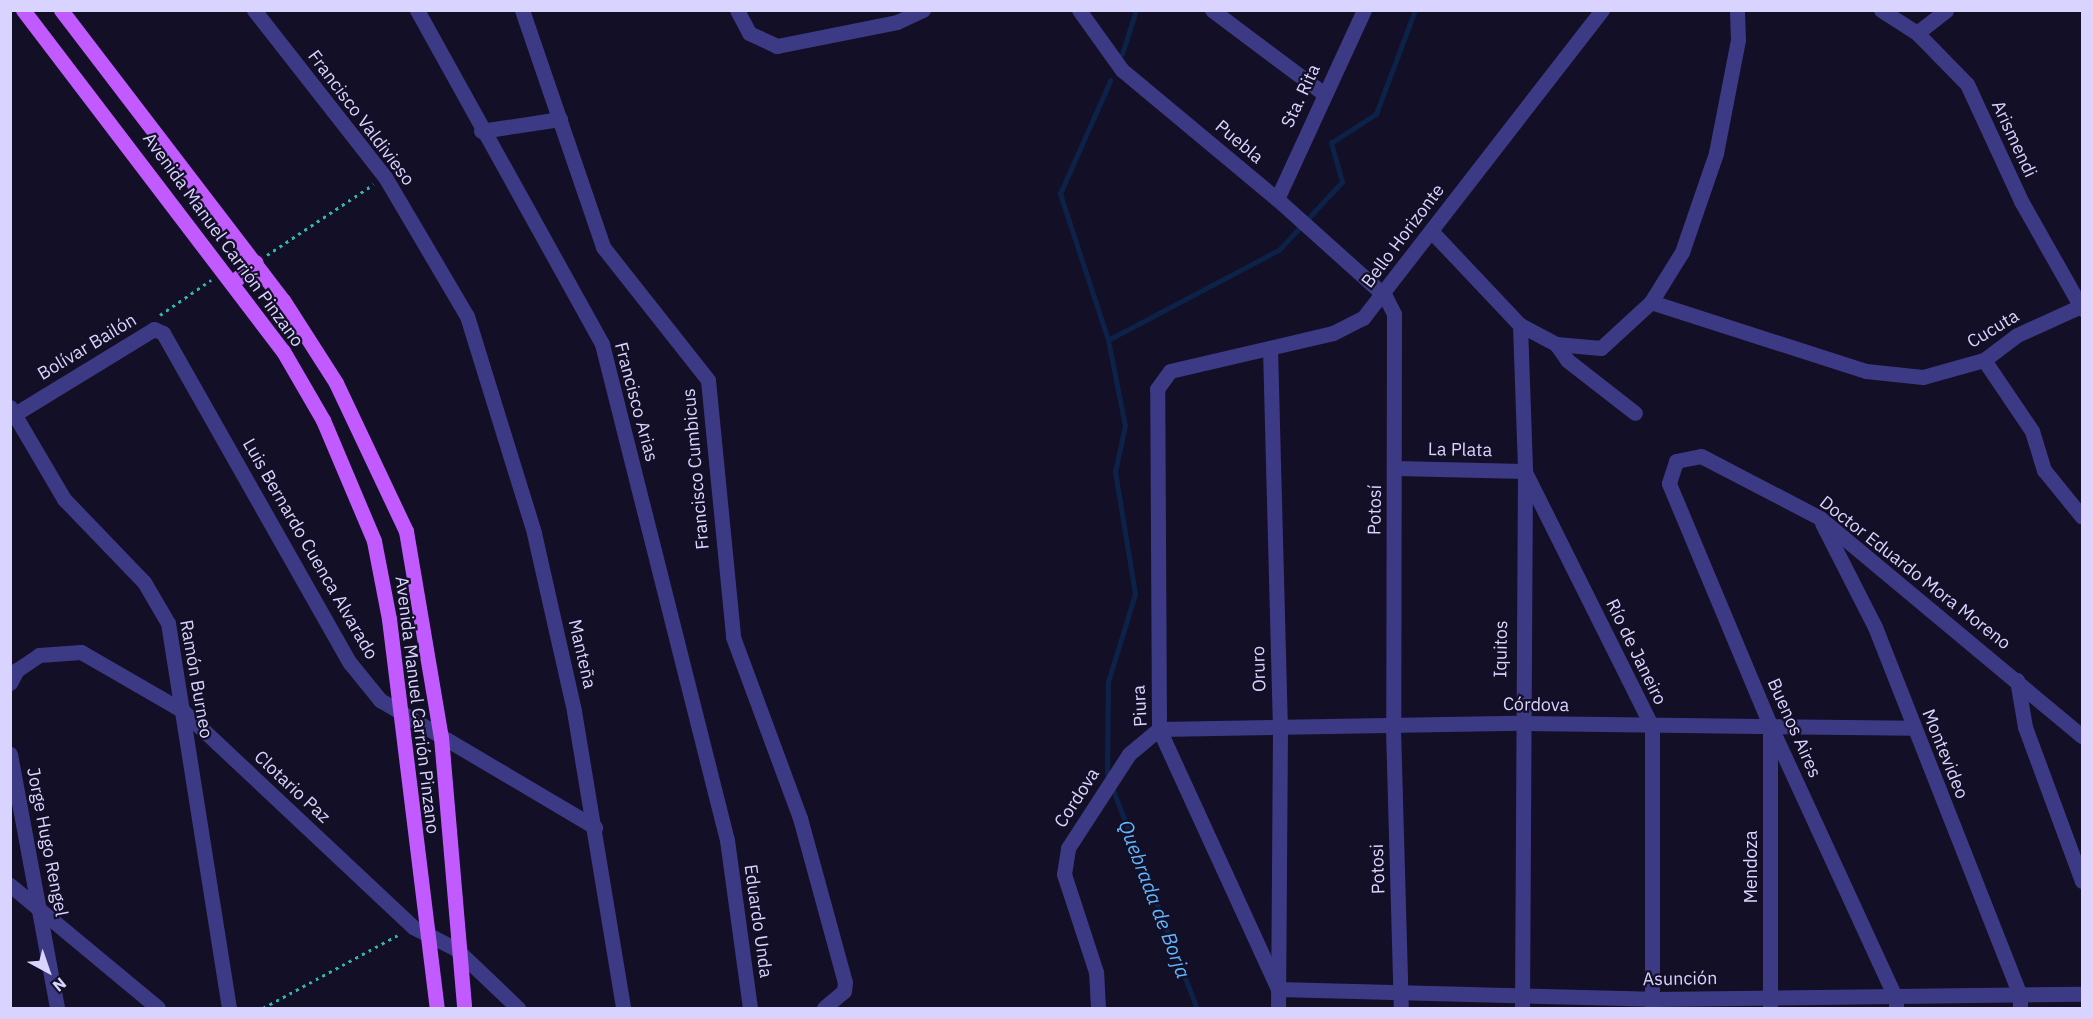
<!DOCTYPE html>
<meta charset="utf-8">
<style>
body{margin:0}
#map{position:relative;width:2093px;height:1019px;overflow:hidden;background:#130f26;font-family:"IBM Plex Sans",sans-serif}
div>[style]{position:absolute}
.stream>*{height:4.5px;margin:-2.25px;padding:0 2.25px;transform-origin:2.25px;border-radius:2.25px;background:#0c2248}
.path>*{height:3px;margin-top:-1.5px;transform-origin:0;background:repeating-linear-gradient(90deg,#2fb8b0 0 3px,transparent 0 7.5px)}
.minor>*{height:15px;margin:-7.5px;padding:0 7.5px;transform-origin:7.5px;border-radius:7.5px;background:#3d3a85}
.major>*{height:15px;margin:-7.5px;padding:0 7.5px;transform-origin:7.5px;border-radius:7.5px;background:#c25bff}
span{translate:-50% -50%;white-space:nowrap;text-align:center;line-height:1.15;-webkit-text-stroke:4.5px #130f26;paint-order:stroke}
.street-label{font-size:18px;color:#d9d4ff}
.water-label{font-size:20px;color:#62b6ff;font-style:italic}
.frame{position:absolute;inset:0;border:12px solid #d9d4ff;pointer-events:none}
.north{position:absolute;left:18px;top:941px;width:60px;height:60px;-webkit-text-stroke:4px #130f26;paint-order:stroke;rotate:140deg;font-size:16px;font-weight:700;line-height:24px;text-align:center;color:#d9d4ff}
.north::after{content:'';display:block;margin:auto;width:21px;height:27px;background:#d9d4ff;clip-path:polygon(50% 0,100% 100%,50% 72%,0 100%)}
</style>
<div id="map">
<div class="stream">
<i style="left:1122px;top:54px;width:46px;rotate:-72.3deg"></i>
<i style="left:1108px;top:340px;width:193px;rotate:-27.8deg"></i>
<i style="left:1279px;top:250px;width:93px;rotate:-47.2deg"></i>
<i style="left:1342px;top:182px;width:41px;rotate:-105.8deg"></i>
<i style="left:1331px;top:143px;width:54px;rotate:-32.8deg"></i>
<i style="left:1376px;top:114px;width:111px;rotate:-69.4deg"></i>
<i style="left:1107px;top:774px;width:92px;rotate:-89.4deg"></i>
<i style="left:1108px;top:682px;width:92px;rotate:-72.9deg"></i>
<i style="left:1135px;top:594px;width:124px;rotate:-99.3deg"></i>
<i style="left:1115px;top:472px;width:47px;rotate:-77.7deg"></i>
<i style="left:1125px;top:426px;width:88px;rotate:-101.2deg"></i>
<i style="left:1108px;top:340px;width:154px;rotate:-108.2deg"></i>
<i style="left:1060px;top:194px;width:124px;rotate:-66.1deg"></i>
<i style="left:1113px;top:789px;width:235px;rotate:69deg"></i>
</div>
<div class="path">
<i style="left:267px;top:255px;width:128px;rotate:-33.6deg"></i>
<i style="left:160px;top:315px;width:62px;rotate:-34.5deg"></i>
<i style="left:263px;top:1008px;width:153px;rotate:-28.4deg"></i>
</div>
<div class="minor">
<i style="left:254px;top:10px;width:212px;rotate:51.9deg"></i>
<i style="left:385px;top:177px;width:161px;rotate:59.5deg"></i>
<i style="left:467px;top:316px;width:227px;rotate:72.8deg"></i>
<i style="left:534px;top:533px;width:182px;rotate:77.3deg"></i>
<i style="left:574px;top:711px;width:301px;rotate:80.6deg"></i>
<i style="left:417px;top:10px;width:382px;rotate:61deg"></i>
<i style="left:602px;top:344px;width:512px;rotate:75.86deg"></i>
<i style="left:727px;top:840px;width:170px;rotate:82.2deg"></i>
<i style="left:522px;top:10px;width:250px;rotate:71.1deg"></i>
<i style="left:603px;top:247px;width:169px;rotate:51.7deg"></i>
<i style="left:708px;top:380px;width:258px;rotate:84.4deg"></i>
<i style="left:733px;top:637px;width:193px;rotate:69.7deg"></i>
<i style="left:800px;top:818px;width:170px;rotate:74.7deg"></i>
<i style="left:845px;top:982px;width:9px;rotate:96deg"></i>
<i style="left:844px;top:991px;width:26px;rotate:140deg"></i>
<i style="left:737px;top:10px;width:26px;rotate:62deg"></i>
<i style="left:749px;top:33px;width:31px;rotate:25deg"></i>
<i style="left:777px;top:46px;width:122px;rotate:-11.3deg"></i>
<i style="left:897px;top:22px;width:29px;rotate:-25deg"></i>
<i style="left:1079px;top:10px;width:74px;rotate:54.4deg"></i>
<i style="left:1122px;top:70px;width:202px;rotate:39.8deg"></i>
<i style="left:1277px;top:199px;width:145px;rotate:41.9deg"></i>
<i style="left:1385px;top:296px;width:20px;rotate:63deg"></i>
<i style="left:1394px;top:314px;width:414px;rotate:90.1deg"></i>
<i style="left:1393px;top:728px;width:280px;rotate:88.4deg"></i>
<i style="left:1212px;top:10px;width:139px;rotate:36.8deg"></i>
<i style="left:1881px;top:10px;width:43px;rotate:32.6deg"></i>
<i style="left:1917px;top:33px;width:71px;rotate:45.6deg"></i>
<i style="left:1967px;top:84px;width:129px;rotate:65.2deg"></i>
<i style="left:2021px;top:201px;width:124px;rotate:60.5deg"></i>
<i style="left:1917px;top:33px;width:37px;rotate:-38deg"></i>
<i style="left:481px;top:131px;width:80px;rotate:-8.6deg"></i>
<i style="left:1277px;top:199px;width:208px;rotate:-65.3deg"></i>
<i style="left:1433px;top:233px;width:127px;rotate:46.6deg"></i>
<i style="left:1520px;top:325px;width:41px;rotate:27.8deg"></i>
<i style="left:1556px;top:344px;width:45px;rotate:5.1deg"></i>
<i style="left:1601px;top:348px;width:68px;rotate:-42.6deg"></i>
<i style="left:1651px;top:302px;width:59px;rotate:-58.2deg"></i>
<i style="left:1682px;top:252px;width:105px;rotate:-71deg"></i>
<i style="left:1716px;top:153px;width:115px;rotate:-79deg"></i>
<i style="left:1738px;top:40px;width:30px;rotate:-92deg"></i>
<i style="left:1651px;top:302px;width:226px;rotate:17.8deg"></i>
<i style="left:1866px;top:371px;width:57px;rotate:6deg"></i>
<i style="left:1923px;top:377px;width:63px;rotate:-15.6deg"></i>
<i style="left:1984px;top:360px;width:41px;rotate:-37.1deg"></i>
<i style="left:2017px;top:335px;width:70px;rotate:-24.4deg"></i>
<i style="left:1520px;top:325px;width:146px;rotate:88deg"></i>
<i style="left:1525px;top:471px;width:537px;rotate:90.32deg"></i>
<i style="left:1556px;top:344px;width:19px;rotate:55deg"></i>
<i style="left:1567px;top:360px;width:86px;rotate:37.9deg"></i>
<i style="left:1270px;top:348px;width:379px;rotate:88.5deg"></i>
<i style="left:1280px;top:727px;width:281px;rotate:90.4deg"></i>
<i style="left:1984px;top:360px;width:86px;rotate:55.9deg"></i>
<i style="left:2032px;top:431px;width:41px;rotate:72.9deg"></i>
<i style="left:2044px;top:470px;width:60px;rotate:51deg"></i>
<i style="left:10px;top:407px;width:107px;rotate:59.6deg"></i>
<i style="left:64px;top:499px;width:115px;rotate:46.1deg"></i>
<i style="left:144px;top:582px;width:48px;rotate:59.7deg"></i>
<i style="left:168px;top:623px;width:390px;rotate:81deg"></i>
<i style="left:10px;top:417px;width:169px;rotate:-31.4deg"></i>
<i style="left:154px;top:329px;width:10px;rotate:24deg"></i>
<i style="left:163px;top:333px;width:379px;rotate:60.5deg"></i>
<i style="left:350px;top:663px;width:48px;rotate:51deg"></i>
<i style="left:380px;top:700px;width:250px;rotate:30.6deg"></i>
<i style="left:1395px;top:468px;width:130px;rotate:1.3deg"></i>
<i style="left:1526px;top:474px;width:283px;rotate:63.5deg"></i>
<i style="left:1652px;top:727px;width:281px;rotate:90deg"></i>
<i style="left:1822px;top:523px;width:117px;rotate:63deg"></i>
<i style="left:1875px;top:627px;width:396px;rotate:68.5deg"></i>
<i style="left:2020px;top:996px;width:12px;rotate:90deg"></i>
<i style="left:2017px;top:680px;width:48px;rotate:80.3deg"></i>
<i style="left:2025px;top:727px;width:164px;rotate:69.7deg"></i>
<i style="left:10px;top:683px;width:15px;rotate:-62deg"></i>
<i style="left:17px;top:670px;width:27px;rotate:-34deg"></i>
<i style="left:39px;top:655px;width:42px;rotate:-4.1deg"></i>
<i style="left:81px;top:652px;width:118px;rotate:30deg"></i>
<i style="left:183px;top:711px;width:316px;rotate:43.2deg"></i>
<i style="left:413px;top:927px;width:48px;rotate:27.1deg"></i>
<i style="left:456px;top:949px;width:86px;rotate:43.6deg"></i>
<i style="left:10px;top:754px;width:258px;rotate:79.5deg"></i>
<i style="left:10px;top:885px;width:192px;rotate:39.7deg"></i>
<i style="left:1278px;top:989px;width:286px;rotate:-114.6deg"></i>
<i style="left:1159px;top:729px;width:340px;rotate:-90.3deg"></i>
<i style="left:1157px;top:389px;width:22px;rotate:-54deg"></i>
<i style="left:1170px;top:371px;width:167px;rotate:-13.1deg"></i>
<i style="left:1333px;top:333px;width:34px;rotate:-27deg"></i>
<i style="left:1363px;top:318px;width:390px;rotate:-52.2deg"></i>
<i style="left:1278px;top:989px;width:374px;rotate:1.5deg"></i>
<i style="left:1652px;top:999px;width:430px;rotate:-0.7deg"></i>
<i style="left:1098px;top:1008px;width:36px;rotate:-93deg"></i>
<i style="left:1096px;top:972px;width:103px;rotate:-108.1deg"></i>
<i style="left:1064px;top:874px;width:26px;rotate:-81deg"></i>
<i style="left:1068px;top:848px;width:112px;rotate:-57deg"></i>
<i style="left:1129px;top:754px;width:39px;rotate:-40deg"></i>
<i style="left:1159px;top:729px;width:360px;rotate:-1deg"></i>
<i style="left:1519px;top:723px;width:394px;rotate:0.7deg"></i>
<i style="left:1770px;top:1008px;width:278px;rotate:-90deg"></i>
<i style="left:1896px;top:1008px;width:9px;rotate:-90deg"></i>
<i style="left:1896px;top:999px;width:302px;rotate:-114.7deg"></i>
<i style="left:1770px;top:725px;width:262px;rotate:-112.7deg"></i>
<i style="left:1669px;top:483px;width:23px;rotate:-72deg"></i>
<i style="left:1676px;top:461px;width:25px;rotate:-11deg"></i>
<i style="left:1701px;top:456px;width:134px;rotate:27.5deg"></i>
<i style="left:1820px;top:518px;width:341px;rotate:39.8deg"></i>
</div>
<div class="major">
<i style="left:23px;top:10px;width:429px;rotate:52.7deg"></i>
<i style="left:283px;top:351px;width:80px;rotate:59.9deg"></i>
<i style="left:323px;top:420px;width:131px;rotate:67.1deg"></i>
<i style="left:374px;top:541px;width:79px;rotate:79.1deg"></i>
<i style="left:389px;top:619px;width:392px;rotate:83deg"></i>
<i style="left:61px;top:10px;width:365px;rotate:52.6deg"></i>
<i style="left:283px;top:300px;width:98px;rotate:57.4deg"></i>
<i style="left:336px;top:383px;width:164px;rotate:64.7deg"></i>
<i style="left:406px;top:531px;width:209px;rotate:80.4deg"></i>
<i style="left:441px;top:737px;width:272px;rotate:85.1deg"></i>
<i style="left:233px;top:282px;width:30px;rotate:-41deg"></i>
</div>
<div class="street-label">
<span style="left:1301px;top:96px;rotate:-65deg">Sta. Rita</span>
<span style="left:361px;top:118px;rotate:53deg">Francisco Valdivieso</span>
<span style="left:2014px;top:139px;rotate:65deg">Arismendi</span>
<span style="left:1239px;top:142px;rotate:40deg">Puebla</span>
<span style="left:1403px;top:236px;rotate:-53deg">Bello Horizonte</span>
<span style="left:223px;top:240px;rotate:54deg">Avenida Manuel Carrión Pinzano</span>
<span style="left:1993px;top:329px;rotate:-31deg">Cucuta</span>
<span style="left:87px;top:347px;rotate:-31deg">Bolívar Bailón</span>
<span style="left:636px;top:402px;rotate:75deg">Francisco Arias</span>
<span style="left:1460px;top:450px;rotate:1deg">La Plata</span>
<span style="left:696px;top:469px;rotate:-95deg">Francisco Cumbicus</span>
<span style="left:1375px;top:510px;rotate:-89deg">Potosí</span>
<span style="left:310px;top:549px;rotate:60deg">Luis Bernardo Cuenca Alvarado</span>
<span style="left:1915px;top:573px;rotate:38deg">Doctor Eduardo Mora Moreno</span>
<span style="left:1501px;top:649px;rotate:-89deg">Iquitos</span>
<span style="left:1636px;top:652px;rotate:64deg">Río de Janeiro</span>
<span style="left:582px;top:654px;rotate:77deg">Manteña</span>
<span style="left:1259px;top:669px;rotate:-92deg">Oruro</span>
<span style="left:196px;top:679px;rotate:80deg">Ramón Burneo</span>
<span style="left:417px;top:705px;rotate:83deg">Avenida Manuel Carrión Pinzano</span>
<span style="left:1536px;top:705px;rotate:1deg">Córdova</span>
<span style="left:1140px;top:706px;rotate:-93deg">Piura</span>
<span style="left:1794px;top:728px;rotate:66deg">Buenos Aires</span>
<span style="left:1945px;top:754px;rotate:68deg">Montevideo</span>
<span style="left:292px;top:787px;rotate:43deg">Clotario Paz</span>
<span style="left:1077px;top:798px;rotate:-57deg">Cordova</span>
<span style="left:47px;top:842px;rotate:79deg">Jorge Hugo Rengel</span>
<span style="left:1751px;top:867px;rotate:-90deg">Mendoza</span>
<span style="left:1378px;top:869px;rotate:-92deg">Potosi</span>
<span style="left:758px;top:921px;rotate:82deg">Eduardo Unda</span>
<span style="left:1680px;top:979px;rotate:-1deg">Asunción</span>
</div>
<div class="water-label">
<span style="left:1155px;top:899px;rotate:69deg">Quebrada de Borja</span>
</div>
<div class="frame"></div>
<div class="north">N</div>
</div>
